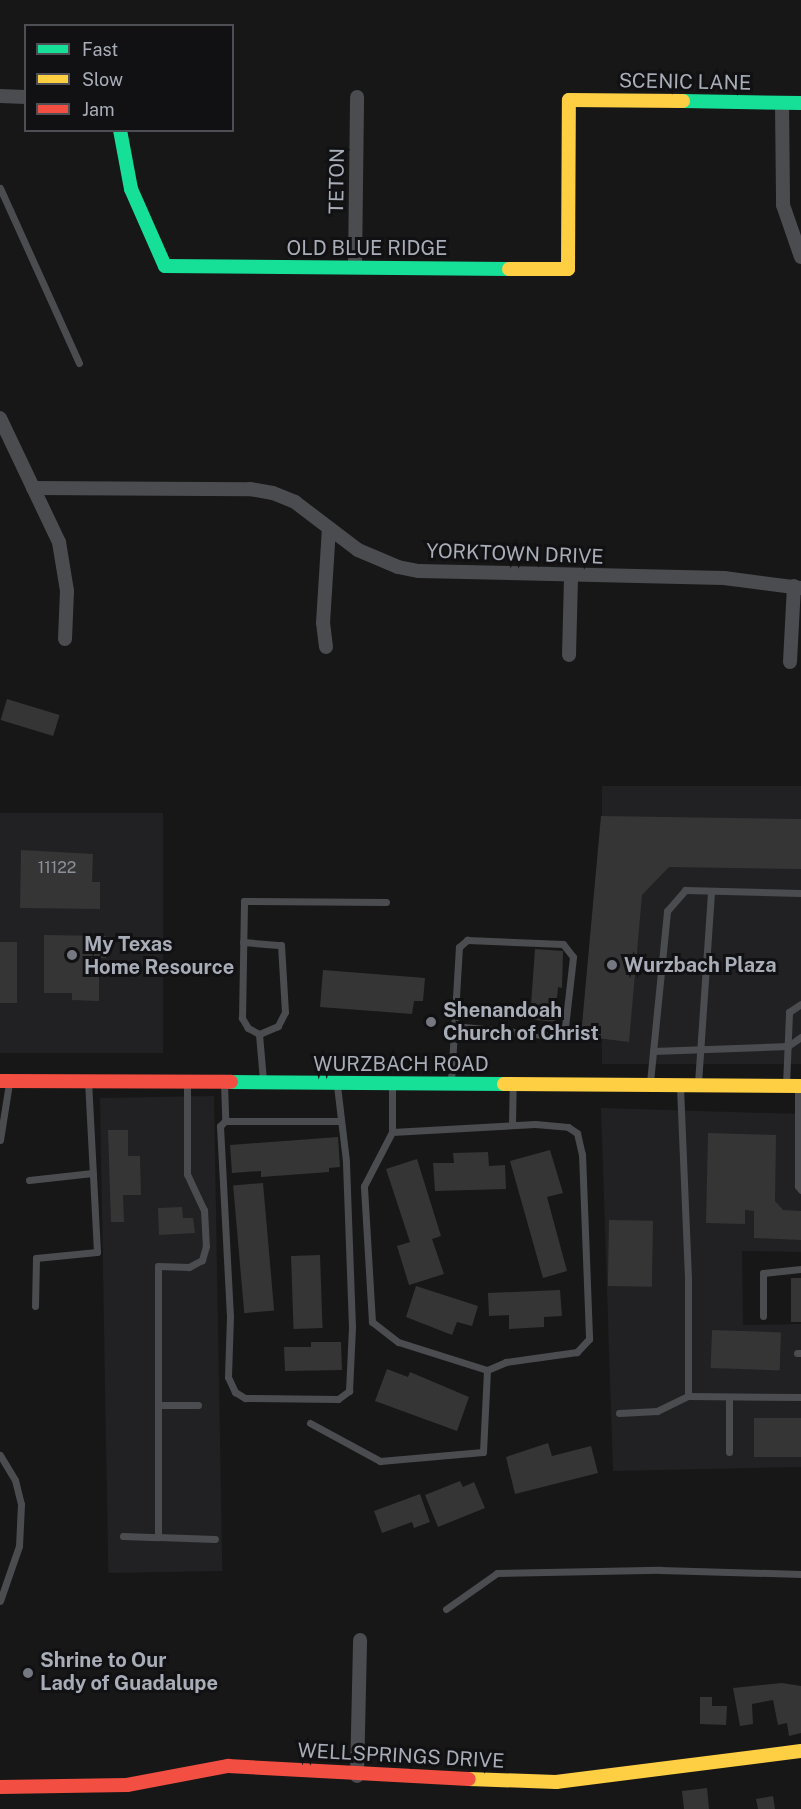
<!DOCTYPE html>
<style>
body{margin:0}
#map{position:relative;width:801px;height:1809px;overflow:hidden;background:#171717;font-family:"Public Sans",sans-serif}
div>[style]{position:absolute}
.built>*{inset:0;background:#212123;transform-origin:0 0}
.building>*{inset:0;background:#353536;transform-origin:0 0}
.lane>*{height:7px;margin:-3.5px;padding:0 3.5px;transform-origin:3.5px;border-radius:3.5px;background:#4b4c50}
.street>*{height:14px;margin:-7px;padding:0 7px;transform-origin:7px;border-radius:7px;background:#4b4c50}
.fast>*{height:14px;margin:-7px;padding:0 7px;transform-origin:7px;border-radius:7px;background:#16e098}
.slow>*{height:14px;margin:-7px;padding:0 7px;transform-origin:7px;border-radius:7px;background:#ffcf43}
.jam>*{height:14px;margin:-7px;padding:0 7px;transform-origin:7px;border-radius:7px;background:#f24e42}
.dots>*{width:16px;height:16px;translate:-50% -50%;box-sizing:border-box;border:3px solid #111113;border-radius:50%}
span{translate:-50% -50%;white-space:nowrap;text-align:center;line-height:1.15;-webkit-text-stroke:6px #111113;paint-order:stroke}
.number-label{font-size:16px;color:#8b8f98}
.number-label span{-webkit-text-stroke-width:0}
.street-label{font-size:20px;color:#a8adb8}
.poi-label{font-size:20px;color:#a8adb8;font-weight:700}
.left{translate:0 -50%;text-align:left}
.legend{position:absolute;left:24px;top:24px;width:210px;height:108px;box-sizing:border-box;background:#111113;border:2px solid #4d4f55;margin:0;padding:8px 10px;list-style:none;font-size:18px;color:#a8adb8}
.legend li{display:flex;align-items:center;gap:12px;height:30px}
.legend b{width:30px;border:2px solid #4d4f55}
</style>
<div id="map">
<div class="built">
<i style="left:801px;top:786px;width:278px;height:199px;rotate:90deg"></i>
<i style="left:0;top:813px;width:163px;height:240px"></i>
<i style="left:214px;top:1096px;width:475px;height:114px;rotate:89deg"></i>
<i style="clip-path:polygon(601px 1108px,801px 1114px,801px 1252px,742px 1251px,743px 1325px,801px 1324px,801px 1467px,613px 1471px)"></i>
</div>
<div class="building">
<i style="left:7px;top:699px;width:55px;height:22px;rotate:17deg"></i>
<i style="clip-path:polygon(601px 816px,801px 819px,801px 869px,669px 867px,642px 895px,629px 1042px,581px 1036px)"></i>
<i style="clip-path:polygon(21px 850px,93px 854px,92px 882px,100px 882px,100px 909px,20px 908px)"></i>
<i style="clip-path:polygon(44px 935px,106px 936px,106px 958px,99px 958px,99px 1001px,72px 1000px,72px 993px,44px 993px)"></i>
<i style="left:0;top:942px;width:17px;height:61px"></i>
<i style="clip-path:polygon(535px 949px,563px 951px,562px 988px,558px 987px,555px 1022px,517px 1018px,519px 1003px,531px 1005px)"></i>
<i style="clip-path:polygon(323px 970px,425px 978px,423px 1001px,414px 1001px,412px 1014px,320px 1007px)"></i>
<i style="clip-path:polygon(108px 1130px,128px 1130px,128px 1156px,140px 1156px,141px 1195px,123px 1195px,124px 1222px,111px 1222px)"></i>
<i style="clip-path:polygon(708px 1133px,776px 1135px,775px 1201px,783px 1210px,801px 1211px,801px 1240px,754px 1238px,754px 1211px,745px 1210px,745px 1224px,706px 1223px)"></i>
<i style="clip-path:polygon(338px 1137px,340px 1167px,329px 1168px,329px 1172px,261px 1177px,261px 1171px,232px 1173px,230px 1145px)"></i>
<i style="clip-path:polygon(550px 1150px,563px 1193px,547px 1197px,567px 1271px,543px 1278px,510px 1161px)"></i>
<i style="clip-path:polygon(488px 1152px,489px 1166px,505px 1165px,506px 1189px,435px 1191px,433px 1163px,454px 1163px,453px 1153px)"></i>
<i style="clip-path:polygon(417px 1159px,441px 1236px,432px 1239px,444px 1274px,409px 1285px,397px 1246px,410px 1242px,386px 1169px)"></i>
<i style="left:263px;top:1183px;width:128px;height:30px;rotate:85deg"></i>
<i style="clip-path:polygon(182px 1207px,183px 1218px,193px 1218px,195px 1233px,159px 1235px,158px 1208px)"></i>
<i style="left:609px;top:1220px;width:44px;height:66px;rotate:1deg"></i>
<i style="left:320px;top:1255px;width:73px;height:29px;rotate:88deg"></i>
<i style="left:791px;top:1278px;width:10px;height:44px"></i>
<i style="clip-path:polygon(416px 1286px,478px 1306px,472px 1326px,457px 1322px,452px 1335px,406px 1317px)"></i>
<i style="clip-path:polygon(560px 1290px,562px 1316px,544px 1317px,544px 1327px,509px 1329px,509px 1315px,489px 1316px,488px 1293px)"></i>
<i style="left:712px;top:1330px;width:69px;height:38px;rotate:2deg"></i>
<i style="clip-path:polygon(311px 1342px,341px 1342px,342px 1370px,285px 1371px,284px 1347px,311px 1347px)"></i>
<i style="clip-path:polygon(387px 1369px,408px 1377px,410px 1372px,469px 1397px,457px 1431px,375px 1401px)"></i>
<i style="left:754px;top:1418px;width:47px;height:39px"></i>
<i style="clip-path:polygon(548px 1443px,552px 1456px,591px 1446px,598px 1473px,515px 1494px,506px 1457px)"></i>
<i style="clip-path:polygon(460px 1481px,463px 1487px,474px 1482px,485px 1508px,438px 1527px,425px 1495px)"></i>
<i style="clip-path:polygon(420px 1494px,430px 1522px,414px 1528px,412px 1522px,382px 1533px,374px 1511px)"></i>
<i style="clip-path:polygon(782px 1683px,801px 1686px,801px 1733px,789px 1736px,787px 1723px,778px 1725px,773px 1700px,752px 1704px,753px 1724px,740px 1726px,733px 1688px)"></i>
<i style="clip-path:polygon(700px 1697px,712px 1697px,712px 1706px,727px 1706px,726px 1725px,700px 1724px)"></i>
<i style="clip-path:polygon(707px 1788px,709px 1809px,684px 1809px,682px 1791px)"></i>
<i style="clip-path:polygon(773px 1796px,775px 1809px,758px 1809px,756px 1799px)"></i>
</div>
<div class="lane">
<i style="left:0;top:188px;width:192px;rotate:65.7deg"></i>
<i style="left:243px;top:942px;width:38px;rotate:5deg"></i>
<i style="left:281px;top:945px;width:67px;rotate:86.6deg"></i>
<i style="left:285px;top:1012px;width:16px;rotate:117deg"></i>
<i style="left:278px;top:1026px;width:21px;rotate:157deg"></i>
<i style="left:653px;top:1051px;width:135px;rotate:-2.1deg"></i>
<i style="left:788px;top:1046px;width:16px;rotate:-35deg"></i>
<i style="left:263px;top:1080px;width:46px;rotate:-95deg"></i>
<i style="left:259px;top:1034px;width:13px;rotate:-151deg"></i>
<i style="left:248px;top:1028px;width:12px;rotate:-121deg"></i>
<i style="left:242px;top:1018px;width:117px;rotate:-89deg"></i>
<i style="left:244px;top:901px;width:142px;rotate:0.4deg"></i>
<i style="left:451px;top:1081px;width:134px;rotate:-86.6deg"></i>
<i style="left:459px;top:947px;width:11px;rotate:-41deg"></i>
<i style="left:467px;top:940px;width:96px;rotate:2.4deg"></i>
<i style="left:563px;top:944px;width:16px;rotate:52deg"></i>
<i style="left:573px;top:957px;width:70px;rotate:96.5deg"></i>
<i style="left:565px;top:1027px;width:14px;rotate:141deg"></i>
<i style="left:554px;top:1036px;width:100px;rotate:-174.3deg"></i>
<i style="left:650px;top:1082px;width:172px;rotate:-84.3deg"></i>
<i style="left:667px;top:911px;width:28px;rotate:-49deg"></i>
<i style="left:685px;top:890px;width:116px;rotate:1.5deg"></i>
<i style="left:224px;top:1083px;width:38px;rotate:88deg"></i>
<i style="left:225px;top:1121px;width:7px;rotate:135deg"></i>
<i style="left:220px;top:1126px;width:190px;rotate:87deg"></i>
<i style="left:230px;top:1316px;width:61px;rotate:91.9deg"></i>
<i style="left:228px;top:1377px;width:17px;rotate:65deg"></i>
<i style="left:235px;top:1392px;width:12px;rotate:31deg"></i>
<i style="left:245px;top:1398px;width:93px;rotate:0.6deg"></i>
<i style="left:338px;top:1399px;width:14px;rotate:-36deg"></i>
<i style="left:349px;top:1391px;width:64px;rotate:-87.3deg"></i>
<i style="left:352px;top:1327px;width:166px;rotate:-92.1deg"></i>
<i style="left:346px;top:1161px;width:76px;rotate:-96.8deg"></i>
<i style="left:698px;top:1083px;width:192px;rotate:-86.1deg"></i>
<i style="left:187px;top:1084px;width:90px;rotate:90deg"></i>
<i style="left:187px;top:1174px;width:40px;rotate:65deg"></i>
<i style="left:204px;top:1210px;width:36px;rotate:87deg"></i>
<i style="left:206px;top:1246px;width:15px;rotate:106deg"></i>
<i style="left:202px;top:1260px;width:15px;rotate:152deg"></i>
<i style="left:189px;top:1267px;width:31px;rotate:-178deg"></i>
<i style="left:158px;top:1266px;width:271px;rotate:90deg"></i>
<i style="left:158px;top:1537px;width:57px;rotate:2deg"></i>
<i style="left:786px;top:1085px;width:73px;rotate:-87.6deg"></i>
<i style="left:789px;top:1012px;width:14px;rotate:-34deg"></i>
<i style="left:680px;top:1087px;width:190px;rotate:87.6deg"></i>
<i style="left:688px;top:1277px;width:119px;rotate:90deg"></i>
<i style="left:798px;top:1089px;width:97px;rotate:90deg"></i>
<i style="left:798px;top:1186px;width:5px;rotate:53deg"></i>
<i style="left:225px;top:1121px;width:116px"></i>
<i style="left:512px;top:1125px;width:39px;rotate:-89deg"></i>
<i style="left:392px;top:1132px;width:143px;rotate:-3.2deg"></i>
<i style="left:535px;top:1124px;width:33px;rotate:5deg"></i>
<i style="left:568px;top:1127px;width:11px;rotate:34deg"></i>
<i style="left:577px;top:1133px;width:22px;rotate:77deg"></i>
<i style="left:582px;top:1154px;width:185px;rotate:87.8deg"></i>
<i style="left:589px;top:1339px;width:18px;rotate:133deg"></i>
<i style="left:577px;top:1352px;width:72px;rotate:172deg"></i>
<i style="left:506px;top:1362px;width:21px;rotate:157deg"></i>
<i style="left:0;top:1140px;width:58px;rotate:-81deg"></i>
<i style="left:29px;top:1180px;width:64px;rotate:-6.2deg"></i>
<i style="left:35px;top:1306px;width:48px;rotate:-88.8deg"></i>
<i style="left:36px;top:1258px;width:61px;rotate:-5.6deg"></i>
<i style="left:97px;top:1252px;width:169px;rotate:-93deg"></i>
<i style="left:763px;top:1316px;width:43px;rotate:-90deg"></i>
<i style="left:763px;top:1273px;width:38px;rotate:-6deg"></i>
<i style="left:797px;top:1353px;width:4px"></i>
<i style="left:729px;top:1397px;width:55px;rotate:90deg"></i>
<i style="left:159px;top:1405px;width:39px"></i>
<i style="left:619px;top:1413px;width:38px;rotate:-3deg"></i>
<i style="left:657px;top:1411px;width:34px;rotate:-26deg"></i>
<i style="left:688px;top:1396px;width:113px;rotate:0.5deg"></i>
<i style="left:310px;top:1423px;width:80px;rotate:28.5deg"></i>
<i style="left:380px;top:1461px;width:103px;rotate:-5deg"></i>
<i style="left:483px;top:1452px;width:82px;rotate:-87.2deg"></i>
<i style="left:487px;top:1370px;width:93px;rotate:-162.5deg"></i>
<i style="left:398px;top:1342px;width:33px;rotate:-142deg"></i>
<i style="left:372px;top:1322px;width:136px;rotate:-93.4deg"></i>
<i style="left:364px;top:1186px;width:61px;rotate:-62.6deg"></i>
<i style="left:392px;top:1132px;width:46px;rotate:-90deg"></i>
<i style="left:0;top:1455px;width:29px;rotate:59deg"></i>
<i style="left:15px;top:1480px;width:25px;rotate:76deg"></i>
<i style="left:21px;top:1504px;width:42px;rotate:92.7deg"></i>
<i style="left:19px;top:1546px;width:58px;rotate:109.1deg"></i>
<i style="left:123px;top:1536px;width:35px;rotate:2deg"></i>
<i style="left:446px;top:1609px;width:62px;rotate:-35.2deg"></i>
<i style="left:497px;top:1573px;width:163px;rotate:-1.1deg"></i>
<i style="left:660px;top:1570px;width:141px;rotate:1.6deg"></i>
</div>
<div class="street">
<i style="left:0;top:96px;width:26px;rotate:2deg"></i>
<i style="left:782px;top:103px;width:102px;rotate:89.4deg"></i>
<i style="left:783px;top:205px;width:55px;rotate:70.9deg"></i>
<i style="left:355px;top:267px;width:170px;rotate:-89.3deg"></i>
<i style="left:0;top:418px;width:137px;rotate:64.6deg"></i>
<i style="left:59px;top:542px;width:50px;rotate:80.7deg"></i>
<i style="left:67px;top:591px;width:48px;rotate:92.4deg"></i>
<i style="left:33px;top:488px;width:217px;rotate:0.3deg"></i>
<i style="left:250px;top:489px;width:23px;rotate:10deg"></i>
<i style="left:273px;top:493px;width:24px;rotate:22deg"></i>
<i style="left:295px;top:502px;width:79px;rotate:37.3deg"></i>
<i style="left:358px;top:550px;width:43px;rotate:23deg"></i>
<i style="left:398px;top:567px;width:21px;rotate:11deg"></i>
<i style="left:419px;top:571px;width:305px;rotate:1.3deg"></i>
<i style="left:724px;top:578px;width:78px;rotate:7.4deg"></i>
<i style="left:326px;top:647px;width:24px;rotate:-97deg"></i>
<i style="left:323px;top:623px;width:95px;rotate:-86.4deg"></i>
<i style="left:569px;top:655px;width:78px;rotate:-88.5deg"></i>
<i style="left:790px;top:662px;width:76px;rotate:-87deg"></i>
<i style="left:357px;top:1776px;width:136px;rotate:-88.7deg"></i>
</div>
<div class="fast">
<i style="left:683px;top:101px;width:118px;rotate:1deg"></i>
<i style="left:120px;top:130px;width:60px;rotate:79.4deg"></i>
<i style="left:131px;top:189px;width:84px;rotate:66.2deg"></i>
<i style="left:165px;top:266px;width:344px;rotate:0.5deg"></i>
<i style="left:231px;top:1082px;width:273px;rotate:0.4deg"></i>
</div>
<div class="slow">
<i style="left:509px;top:269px;width:59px"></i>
<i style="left:568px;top:269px;width:169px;rotate:-89.7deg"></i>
<i style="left:569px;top:100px;width:114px;rotate:0.5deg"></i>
<i style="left:504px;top:1084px;width:297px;rotate:0.4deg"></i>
<i style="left:469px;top:1779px;width:87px;rotate:2deg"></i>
<i style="left:556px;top:1782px;width:247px;rotate:-7.2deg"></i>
</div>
<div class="jam">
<i style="left:0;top:1081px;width:231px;rotate:0.2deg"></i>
<i style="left:0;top:1787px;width:127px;rotate:-0.9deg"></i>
<i style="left:127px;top:1785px;width:103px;rotate:-10.7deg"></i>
<i style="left:228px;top:1766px;width:241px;rotate:3.1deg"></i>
</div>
<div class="dots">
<i style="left:72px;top:955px;background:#757880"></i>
<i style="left:612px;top:965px;background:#757880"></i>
<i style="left:431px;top:1022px;background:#757880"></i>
<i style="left:28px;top:1673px;background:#757880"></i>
</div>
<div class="number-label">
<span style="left:57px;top:868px">11122</span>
</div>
<div class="street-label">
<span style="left:685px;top:82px;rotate:1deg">SCENIC LANE</span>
<span style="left:337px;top:181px;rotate:-89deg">TETON</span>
<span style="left:367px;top:248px">OLD BLUE RIDGE</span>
<span style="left:515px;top:554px;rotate:2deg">YORKTOWN DRIVE</span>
<span style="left:401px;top:1064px">WURZBACH ROAD</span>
<span style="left:401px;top:1756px;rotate:3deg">WELLSPRINGS DRIVE</span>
</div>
<div class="poi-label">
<span class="left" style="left:84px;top:956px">My Texas<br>Home Resource</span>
<span class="left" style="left:624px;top:965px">Wurzbach Plaza</span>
<span class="left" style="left:443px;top:1022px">Shenandoah<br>Church of Christ</span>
<span class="left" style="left:40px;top:1672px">Shrine to Our<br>Lady of Guadalupe</span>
</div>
<ul class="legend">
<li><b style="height:8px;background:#16e098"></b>Fast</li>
<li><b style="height:8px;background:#ffcf43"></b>Slow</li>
<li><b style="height:8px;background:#f24e42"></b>Jam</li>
</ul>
</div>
